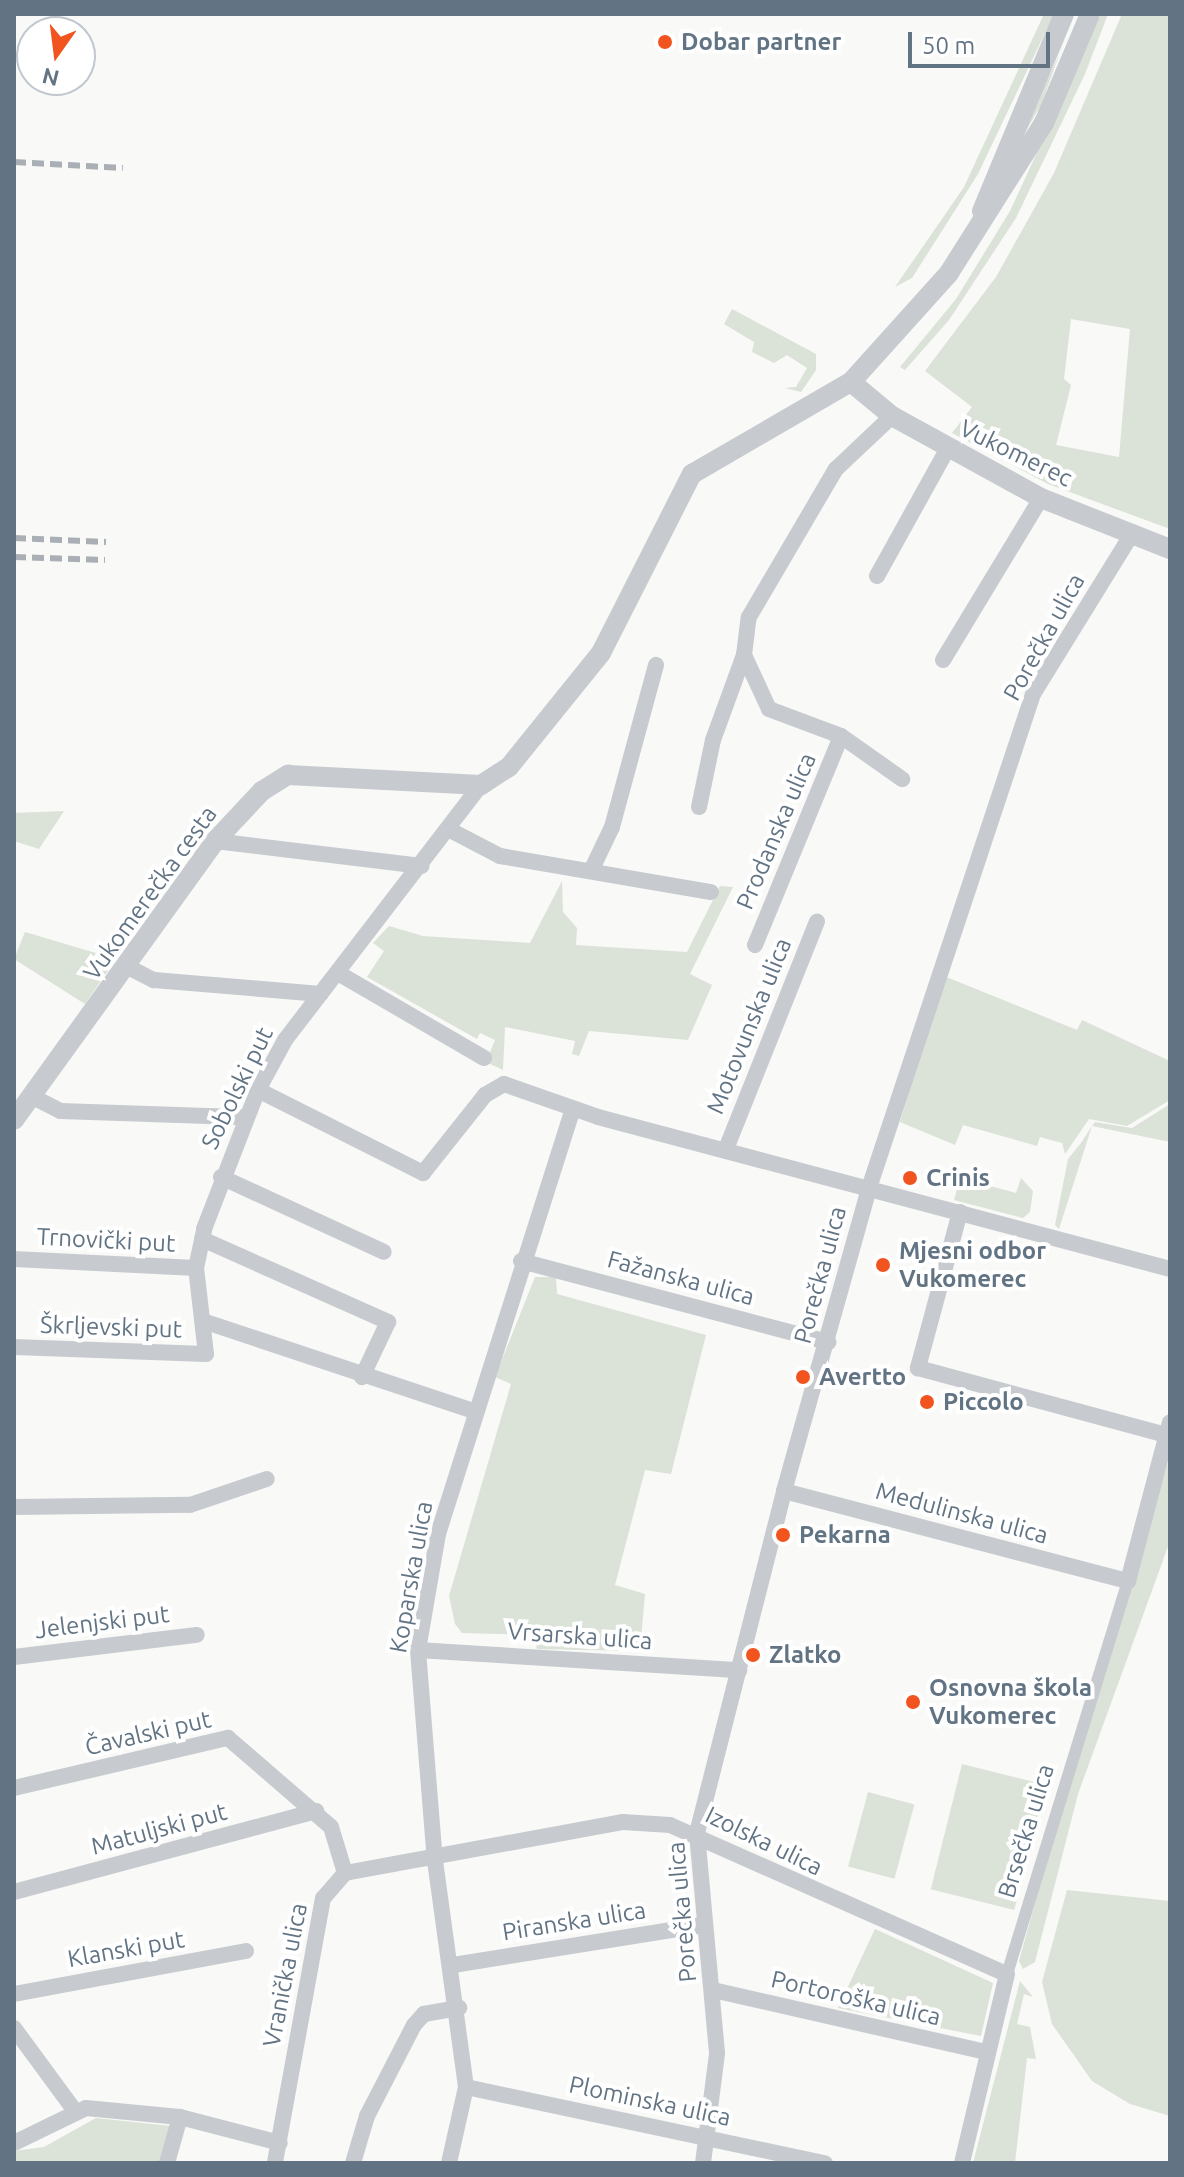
<!DOCTYPE html>
<meta charset="utf-8">
<style>
body{margin:0}
#map{position:relative;width:1184px;height:2177px;overflow:hidden;background:#f9f9f7;font-family:Ubuntu,sans-serif}
div>[style]{position:absolute}
.green>*{inset:0;background:#dbe2d7;transform-origin:0 0}
.pedestrian>*{height:12px;margin:-6px;padding:0 6px;transform-origin:6px;border-radius:6px;background:#c7cbcf}
.minor>*{height:16px;margin:-8px;padding:0 8px;transform-origin:8px;border-radius:8px;background:#c7cbcf}
.tertiary>*{height:20px;margin:-10px;padding:0 10px;transform-origin:10px;border-radius:10px;background:#c7cbcf}
.rail>*{height:6px;margin-top:-3px;transform-origin:0;background:repeating-linear-gradient(90deg,#a9afb5 0 12px,transparent 0 18px)}
.dots>*{width:22px;height:22px;translate:-50% -50%;box-sizing:border-box;border:4px solid #fff;border-radius:50%}
span{translate:-50% -50%;white-space:nowrap;text-align:center;line-height:1.15;-webkit-text-stroke:8px #fff;paint-order:stroke}
.poi-label{font-size:24px;color:#627484;font-weight:700}
.left{translate:0 -50%;text-align:left}
.street-label{font-size:24px;color:#627484}
.frame{position:absolute;inset:0;border:16px solid #627484;pointer-events:none}
.north{position:absolute;left:16px;top:16px;width:80px;height:80px;box-sizing:border-box;background:#fff;border:2px solid #c0c7ce;border-radius:50%;rotate:194deg;font-size:22px;font-weight:700;line-height:32px;text-align:center;color:#627484}
.north::after{content:'';display:block;margin:auto;width:28px;height:36px;background:#f1541f;clip-path:polygon(50% 0,100% 100%,50% 72%,0 100%)}
.scale{position:absolute;left:908px;top:32px;width:142px;height:36px;box-sizing:border-box;border:4px solid #627484;border-top:0;padding-left:10px;font-size:24px;line-height:28px;white-space:nowrap;color:#627484;-webkit-text-stroke:6px #fff;paint-order:stroke}
</style>
<div id="map">
<div class="green">
<i style="clip-path:polygon(1044px 14px,1054px 14px,978px 174px,912px 278px,895px 287px,964px 187px)"></i>
<i style="clip-path:polygon(1074px 14px,1041px 105px,1010px 158px,1059px 55px)"></i>
<i style="clip-path:polygon(1101px 14px,1108px 14px,1085px 74px,1016px 218px,949px 320px,905px 370px,900px 367px,956px 299px,1010px 211px)"></i>
<i style="clip-path:polygon(evenodd,1122px 14px,1170px 14px,1170px 529px,1048px 484px,952px 433px,972px 407px,925px 371px,996px 277px,1054px 173px,1122px 14px,1071px 319px,1130px 329px,1119px 457px,1056px 445px,1071px 385px,1064px 379px,1071px 319px)"></i>
<i style="clip-path:polygon(732px 309px,816px 354px,816px 370px,801px 392px,785px 388px,796px 387px,807px 368px,787px 355px,774px 363px,752px 352px,754px 342px,724px 324px)"></i>
<i style="clip-path:polygon(64px 811px,39px 849px,14px 841px,14px 813px)"></i>
<i style="clip-path:polygon(562px 881px,563px 912px,577px 928px,576px 945px,687px 952px,720px 886px,733px 887px,690px 974px,712px 985px,688px 1040px,589px 1031px,579px 1056px,572px 1054px,575px 1041px,505px 1027px,503px 1070px,486px 1062px,495px 1040px,480px 1033px,477px 1039px,367px 977px,384px 951px,373px 943px,389px 926px,423px 936px,530px 943px)"></i>
<i style="clip-path:polygon(25px 932px,116px 959px,85px 1004px,14px 959px)"></i>
<i style="clip-path:polygon(944px 976px,1077px 1030px,1082px 1020px,1170px 1061px,1170px 1100px,1127px 1126px,1089px 1119px,1065px 1154px,1062px 1143px,1040px 1137px,1037px 1146px,963px 1125px,955px 1145px,900px 1122px)"></i>
<i style="clip-path:polygon(1170px 1104px,1170px 1142px,1092px 1126px,1059px 1229px,1055px 1225px,1068px 1159px,1081px 1143px,1092px 1126px,1095px 1122px,1132px 1128px)"></i>
<i style="clip-path:polygon(960px 1178px,1016px 1193px,1021px 1178px,1033px 1191px,1030px 1212px,1023px 1218px,954px 1200px)"></i>
<i style="clip-path:polygon(535px 1277px,556px 1277px,557px 1294px,706px 1335px,671px 1474px,645px 1470px,615px 1585px,645px 1594px,640px 1651px,537px 1649px,533px 1635px,462px 1633px,455px 1624px,449px 1596px,511px 1384px,495px 1377px)"></i>
<i style="clip-path:polygon(1170px 1456px,1170px 1541px,1078px 1794px,1035px 1962px,1023px 1969px,1019px 1961px,1039px 1889px)"></i>
<i style="left:962px;top:1764px;width:86px;height:129px;rotate:14deg"></i>
<i style="left:868px;top:1792px;width:48px;height:77px;rotate:15deg"></i>
<i style="clip-path:polygon(1067px 1890px,1170px 1901px,1170px 2116px,1130px 2104px,1092px 2081px,1052px 2024px,1042px 1982px)"></i>
<i style="clip-path:polygon(875px 1929px,993px 1983px,981px 2036px,838px 2008px)"></i>
<i style="clip-path:polygon(1020px 1981px,1033px 1997px,1024px 1994px,1017px 2024px,1030px 2027px,1036px 2059px,1027px 2058px,1015px 2163px,973px 2163px)"></i>
<i style="clip-path:polygon(96px 2118px,171px 2126px,161px 2163px,14px 2163px,14px 2151px,44px 2147px)"></i>
</div>
<div class="pedestrian">
<i style="left:1007px;top:1974px;width:411px;rotate:-72.9deg"></i>
</div>
<div class="minor">
<i style="left:877px;top:576px;width:146px;rotate:-61deg"></i>
<i style="left:943px;top:660px;width:189px;rotate:-58.8deg"></i>
<i style="left:841px;top:736px;width:75px;rotate:35.2deg"></i>
<i style="left:699px;top:807px;width:68px;rotate:-78.2deg"></i>
<i style="left:713px;top:740px;width:90px;rotate:-70deg"></i>
<i style="left:450px;top:830px;width:56px;rotate:27.5deg"></i>
<i style="left:500px;top:856px;width:214px;rotate:9.7deg"></i>
<i style="left:215px;top:841px;width:208px;rotate:6.9deg"></i>
<i style="left:591px;top:871px;width:49px;rotate:-64.5deg"></i>
<i style="left:612px;top:827px;width:168px;rotate:-74.8deg"></i>
<i style="left:755px;top:945px;width:226px;rotate:-67.6deg"></i>
<i style="left:841px;top:736px;width:77px;rotate:-159.4deg"></i>
<i style="left:769px;top:709px;width:60px;rotate:-114.8deg"></i>
<i style="left:744px;top:655px;width:38px;rotate:-83deg"></i>
<i style="left:749px;top:617px;width:172px;rotate:-59.6deg"></i>
<i style="left:836px;top:469px;width:77px;rotate:-43.4deg"></i>
<i style="left:130px;top:968px;width:27px;rotate:27deg"></i>
<i style="left:154px;top:980px;width:167px;rotate:4.8deg"></i>
<i style="left:338px;top:973px;width:169px;rotate:30.2deg"></i>
<i style="left:258px;top:1090px;width:185px;rotate:26.7deg"></i>
<i style="left:423px;top:1173px;width:100px;rotate:-51.5deg"></i>
<i style="left:485px;top:1095px;width:22px;rotate:-30deg"></i>
<i style="left:504px;top:1084px;width:100px;rotate:19.3deg"></i>
<i style="left:598px;top:1117px;width:592px;rotate:14.88deg"></i>
<i style="left:33px;top:1097px;width:30px;rotate:27deg"></i>
<i style="left:60px;top:1111px;width:185px;rotate:1.9deg"></i>
<i style="left:726px;top:1149px;width:245px;rotate:-68.2deg"></i>
<i style="left:221px;top:1177px;width:179px;rotate:24.7deg"></i>
<i style="left:960px;top:1212px;width:162px;rotate:105.1deg"></i>
<i style="left:918px;top:1368px;width:257px;rotate:15.1deg"></i>
<i style="left:202px;top:1239px;width:204px;rotate:24deg"></i>
<i style="left:388px;top:1322px;width:61px;rotate:115.3deg"></i>
<i style="left:14px;top:1259px;width:182px;rotate:2.8deg"></i>
<i style="left:521px;top:1261px;width:318px;rotate:14.8deg"></i>
<i style="left:206px;top:1322px;width:282px;rotate:18.4deg"></i>
<i style="left:14px;top:1347px;width:192px;rotate:2.1deg"></i>
<i style="left:206px;top:1354px;width:87px;rotate:-96.6deg"></i>
<i style="left:196px;top:1268px;width:40px;rotate:-78deg"></i>
<i style="left:204px;top:1229px;width:149px;rotate:-68.8deg"></i>
<i style="left:258px;top:1090px;width:57px;rotate:-61.6deg"></i>
<i style="left:285px;top:1040px;width:322px;rotate:-52.5deg"></i>
<i style="left:784px;top:1491px;width:356px;rotate:14.7deg"></i>
<i style="left:1128px;top:1581px;width:164px;rotate:-75.2deg"></i>
<i style="left:14px;top:1507px;width:176px;rotate:-0.7deg"></i>
<i style="left:190px;top:1505px;width:81px;rotate:-18.7deg"></i>
<i style="left:418px;top:1650px;width:322px;rotate:3.6deg"></i>
<i style="left:14px;top:1657px;width:184px;rotate:-6.9deg"></i>
<i style="left:14px;top:1788px;width:220px;rotate:-13.2deg"></i>
<i style="left:228px;top:1738px;width:136px;rotate:40.8deg"></i>
<i style="left:331px;top:1827px;width:48px;rotate:73.1deg"></i>
<i style="left:345px;top:1873px;width:33px;rotate:131deg"></i>
<i style="left:323px;top:1898px;width:269px;rotate:100.3deg"></i>
<i style="left:345px;top:1873px;width:283px;rotate:-10.4deg"></i>
<i style="left:623px;top:1822px;width:47px;rotate:3.7deg"></i>
<i style="left:670px;top:1825px;width:368px;rotate:23.9deg"></i>
<i style="left:1007px;top:1974px;width:194px;rotate:103.4deg"></i>
<i style="left:14px;top:1892px;width:313px;rotate:-15deg"></i>
<i style="left:453px;top:1965px;width:253px;rotate:-9.1deg"></i>
<i style="left:713px;top:1990px;width:281px;rotate:12.8deg"></i>
<i style="left:14px;top:1994px;width:236px;rotate:-10.5deg"></i>
<i style="left:14px;top:2028px;width:103px;rotate:53.7deg"></i>
<i style="left:466px;top:2087px;width:367px;rotate:12deg"></i>
<i style="left:14px;top:2143px;width:80px;rotate:-25.9deg"></i>
<i style="left:86px;top:2108px;width:94px;rotate:5.5deg"></i>
<i style="left:180px;top:2117px;width:103px;rotate:14.6deg"></i>
<i style="left:167px;top:2163px;width:48px;rotate:-74.2deg"></i>
<i style="left:353px;top:2163px;width:49px;rotate:-73.4deg"></i>
<i style="left:367px;top:2116px;width:102px;rotate:-62.7deg"></i>
<i style="left:414px;top:2025px;width:15px;rotate:-48deg"></i>
<i style="left:424px;top:2014px;width:36px;rotate:-10deg"></i>
<i style="left:449px;top:2163px;width:78px;rotate:-77.4deg"></i>
<i style="left:466px;top:2087px;width:227px;rotate:-97.8deg"></i>
<i style="left:435px;top:1862px;width:213px;rotate:-94.6deg"></i>
<i style="left:418px;top:1650px;width:118px;rotate:-80.2deg"></i>
<i style="left:438px;top:1534px;width:446px;rotate:-72.4deg"></i>
<i style="left:703px;top:2163px;width:111px;rotate:-82.7deg"></i>
<i style="left:717px;top:2053px;width:221px;rotate:-95.2deg"></i>
<i style="left:697px;top:1833px;width:353px;rotate:-75.7deg"></i>
<i style="left:784px;top:1491px;width:315px;rotate:-74.3deg"></i>
<i style="left:869px;top:1188px;width:521px;rotate:-71.63deg"></i>
<i style="left:1033px;top:694px;width:190px;rotate:-58.3deg"></i>
</div>
<div class="tertiary">
<i style="left:982px;top:211px;width:213px;rotate:-67.4deg"></i>
<i style="left:851px;top:382px;width:53px;rotate:39.7deg"></i>
<i style="left:892px;top:416px;width:170px;rotate:28.8deg"></i>
<i style="left:1041px;top:498px;width:139px;rotate:21.6deg"></i>
<i style="left:14px;top:1120px;width:344px;rotate:-54.2deg"></i>
<i style="left:215px;top:841px;width:69px;rotate:-46.8deg"></i>
<i style="left:262px;top:791px;width:31px;rotate:-32deg"></i>
<i style="left:288px;top:775px;width:193px;rotate:3deg"></i>
<i style="left:481px;top:785px;width:33px;rotate:-33deg"></i>
<i style="left:509px;top:767px;width:146px;rotate:-51.1deg"></i>
<i style="left:601px;top:653px;width:201px;rotate:-63.1deg"></i>
<i style="left:692px;top:474px;width:184px;rotate:-30.1deg"></i>
<i style="left:851px;top:382px;width:147px;rotate:-48deg"></i>
<i style="left:949px;top:273px;width:178px;rotate:-57.7deg"></i>
<i style="left:1044px;top:123px;width:118px;rotate:-67.1deg"></i>
</div>
<div class="rail">
<i style="left:14px;top:162px;width:109px;rotate:3.2deg"></i>
<i style="left:14px;top:538px;width:92px;rotate:2.5deg"></i>
<i style="left:14px;top:557px;width:91px;rotate:1.9deg"></i>
</div>
<div class="dots">
<i style="left:665px;top:42px;background:#f1541f"></i>
<i style="left:910px;top:1178px;background:#f1541f"></i>
<i style="left:883px;top:1265px;background:#f1541f"></i>
<i style="left:803px;top:1377px;background:#f1541f"></i>
<i style="left:927px;top:1402px;background:#f1541f"></i>
<i style="left:783px;top:1535px;background:#f1541f"></i>
<i style="left:753px;top:1655px;background:#f1541f"></i>
<i style="left:913px;top:1702px;background:#f1541f"></i>
</div>
<div class="poi-label">
<span class="left" style="left:681px;top:42px">Dobar partner</span>
<span class="left" style="left:926px;top:1178px">Crinis</span>
<span class="left" style="left:899px;top:1265px">Mjesni odbor<br>Vukomerec</span>
<span class="left" style="left:819px;top:1377px">Avertto</span>
<span class="left" style="left:943px;top:1402px">Piccolo</span>
<span class="left" style="left:799px;top:1535px">Pekarna</span>
<span class="left" style="left:769px;top:1655px">Zlatko</span>
<span class="left" style="left:929px;top:1702px">Osnovna škola<br>Vukomerec</span>
</div>
<div class="street-label">
<span style="left:1016px;top:453px;rotate:26deg">Vukomerec</span>
<span style="left:1044px;top:637px;rotate:-61deg">Porečka ulica</span>
<span style="left:776px;top:831px;rotate:-67deg">Prodanska ulica</span>
<span style="left:150px;top:893px;rotate:-54deg">Vukomerečka cesta</span>
<span style="left:749px;top:1026px;rotate:-68deg">Motovunska ulica</span>
<span style="left:237px;top:1088px;rotate:-64deg">Sobolski put</span>
<span style="left:106px;top:1240px;rotate:3deg">Trnovički put</span>
<span style="left:820px;top:1275px;rotate:-75deg">Porečka ulica</span>
<span style="left:681px;top:1278px;rotate:15deg">Fažanska ulica</span>
<span style="left:111px;top:1327px;rotate:2deg">Škrljevski put</span>
<span style="left:962px;top:1513px;rotate:15deg">Medulinska ulica</span>
<span style="left:411px;top:1577px;rotate:-80deg">Koparska ulica</span>
<span style="left:102px;top:1622px;rotate:-7deg">Jelenjski put</span>
<span style="left:580px;top:1636px;rotate:4deg">Vrsarska ulica</span>
<span style="left:148px;top:1733px;rotate:-13deg">Čavalski put</span>
<span style="left:159px;top:1829px;rotate:-15deg">Matuljski put</span>
<span style="left:1026px;top:1831px;rotate:-73deg">Brsečka ulica</span>
<span style="left:764px;top:1841px;rotate:26deg">Izolska ulica</span>
<span style="left:682px;top:1912px;rotate:-95deg">Porečka ulica</span>
<span style="left:574px;top:1921px;rotate:-9deg">Piranska ulica</span>
<span style="left:126px;top:1949px;rotate:-10deg">Klanski put</span>
<span style="left:285px;top:1975px;rotate:-79deg">Vranička ulica</span>
<span style="left:856px;top:1998px;rotate:13deg">Portoroška ulica</span>
<span style="left:650px;top:2101px;rotate:12deg">Plominska ulica</span>
</div>
<div class="frame"></div>
<div class="north">N</div>
<div class="scale">50 m</div>
</div>
